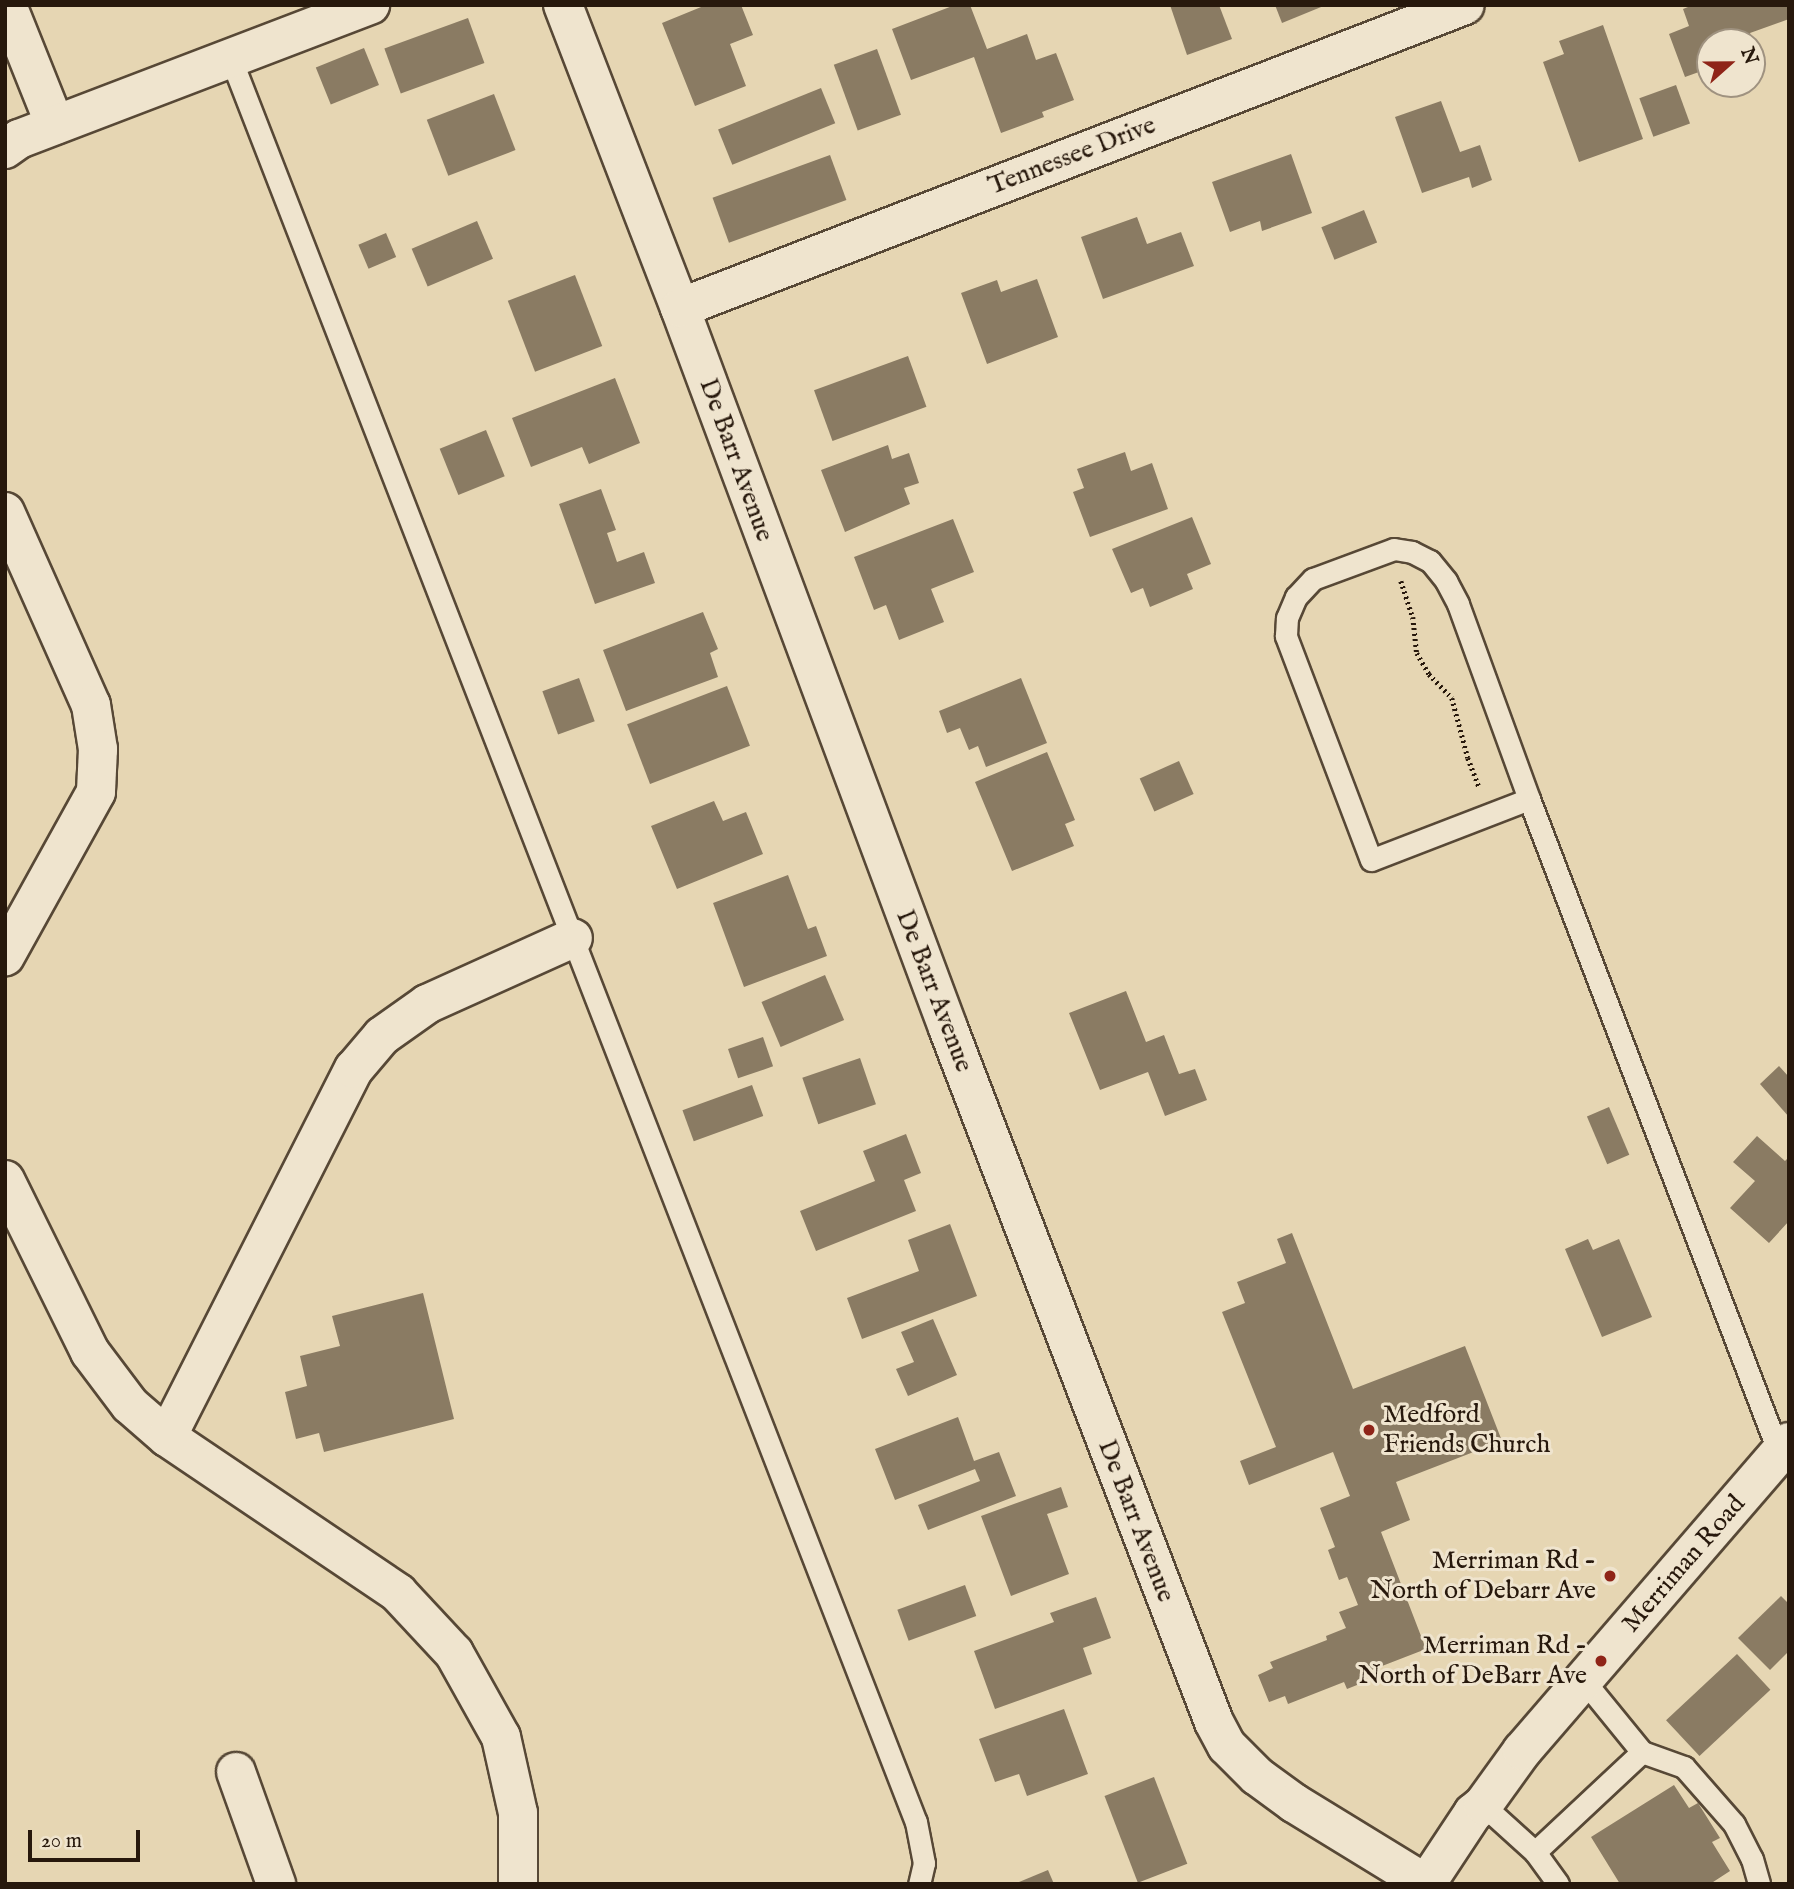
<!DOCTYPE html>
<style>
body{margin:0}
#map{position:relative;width:1794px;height:1889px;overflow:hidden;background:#e6d6b3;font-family:"IM FELL English",serif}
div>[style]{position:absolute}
.building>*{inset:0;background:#8a7b63;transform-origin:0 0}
.path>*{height:4.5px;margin-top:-2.25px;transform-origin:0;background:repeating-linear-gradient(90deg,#27180c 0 2px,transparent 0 5.5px)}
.roads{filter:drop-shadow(2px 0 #574836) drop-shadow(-2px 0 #574836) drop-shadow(0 2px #574836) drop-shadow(0 -2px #574836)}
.lane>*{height:21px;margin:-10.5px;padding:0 10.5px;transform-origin:10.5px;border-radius:10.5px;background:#efe4ce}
.street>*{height:38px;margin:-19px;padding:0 19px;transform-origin:19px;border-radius:19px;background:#efe4ce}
.secondary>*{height:38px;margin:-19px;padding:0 19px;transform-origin:19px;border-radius:19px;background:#efe4ce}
.dots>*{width:19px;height:19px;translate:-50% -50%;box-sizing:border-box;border:4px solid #efe4ce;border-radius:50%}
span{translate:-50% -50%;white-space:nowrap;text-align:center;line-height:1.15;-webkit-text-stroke:6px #efe4ce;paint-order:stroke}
.street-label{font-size:26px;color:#27180c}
.poi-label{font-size:26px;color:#27180c}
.left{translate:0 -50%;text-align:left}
.right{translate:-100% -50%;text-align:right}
.frame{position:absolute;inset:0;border:7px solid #27180c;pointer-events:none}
.north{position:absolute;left:1696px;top:28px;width:70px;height:70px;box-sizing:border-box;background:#efe4ce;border:2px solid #9f9280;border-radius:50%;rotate:69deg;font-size:19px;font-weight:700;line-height:28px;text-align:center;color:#27180c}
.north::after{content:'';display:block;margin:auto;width:24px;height:32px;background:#8f2418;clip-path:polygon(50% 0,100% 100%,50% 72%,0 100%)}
.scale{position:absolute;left:28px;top:1830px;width:112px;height:32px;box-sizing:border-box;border:4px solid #27180c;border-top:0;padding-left:9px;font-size:21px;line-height:24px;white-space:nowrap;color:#27180c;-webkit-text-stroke:5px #efe4ce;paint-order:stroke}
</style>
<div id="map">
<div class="building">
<i style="clip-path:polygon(706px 5px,741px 5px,753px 35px,730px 44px,746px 86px,695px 106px,662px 23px)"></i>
<i style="clip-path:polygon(955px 5px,970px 5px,987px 49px,1027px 34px,1036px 60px,1056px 53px,1074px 100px,1042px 112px,1044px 117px,1001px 133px,974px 57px,911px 80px,892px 29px)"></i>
<i style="clip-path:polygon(1170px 5px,1219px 5px,1232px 39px,1187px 55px)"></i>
<i style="clip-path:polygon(1275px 5px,1326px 5px,1282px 23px)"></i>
<i style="clip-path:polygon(1693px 5px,1788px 5px,1789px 19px,1750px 33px,1756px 51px,1752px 52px,1752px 42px,1710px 42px,1710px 68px,1685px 77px,1669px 34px,1689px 26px,1683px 9px)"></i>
<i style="left:468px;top:18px;width:48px;height:89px;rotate:70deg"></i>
<i style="clip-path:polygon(1603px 25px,1643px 139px,1579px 162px,1543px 62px,1564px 54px,1559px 41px)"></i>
<i style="left:364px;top:48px;width:40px;height:52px;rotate:68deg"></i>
<i style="left:877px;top:49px;width:70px;height:46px;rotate:70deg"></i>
<i style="left:1676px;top:85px;width:41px;height:39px;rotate:70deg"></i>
<i style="left:821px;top:88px;width:38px;height:111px;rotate:68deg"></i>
<i style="left:494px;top:94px;width:60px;height:72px;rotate:69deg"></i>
<i style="clip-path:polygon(1441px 101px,1460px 152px,1480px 145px,1492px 180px,1472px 188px,1469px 177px,1422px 193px,1395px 117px)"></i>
<i style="clip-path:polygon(1291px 154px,1312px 213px,1262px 231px,1260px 221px,1230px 232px,1212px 182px)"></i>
<i style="left:830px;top:155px;width:48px;height:125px;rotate:70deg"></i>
<i style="left:1364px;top:210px;width:35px;height:46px;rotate:68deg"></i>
<i style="clip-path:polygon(1137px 217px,1147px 244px,1181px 232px,1194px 266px,1103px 299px,1081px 237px)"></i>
<i style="left:477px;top:221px;width:41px;height:71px;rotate:67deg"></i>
<i style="left:386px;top:233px;width:26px;height:30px;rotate:67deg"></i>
<i style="left:575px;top:275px;width:76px;height:72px;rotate:69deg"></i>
<i style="clip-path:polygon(1037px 279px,1058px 337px,987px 364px,961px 293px,997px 280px,1001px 292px)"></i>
<i style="left:908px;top:356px;width:54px;height:100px;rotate:70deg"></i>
<i style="clip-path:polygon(615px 378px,640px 443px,589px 464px,582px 447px,531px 467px,512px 418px)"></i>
<i style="left:486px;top:430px;width:50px;height:50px;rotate:68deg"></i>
<i style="clip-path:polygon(888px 445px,892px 459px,909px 453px,919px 483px,904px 488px,910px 504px,845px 532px,821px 470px)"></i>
<i style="clip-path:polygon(1125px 452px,1131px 471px,1152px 463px,1168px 509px,1090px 537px,1073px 492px,1084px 488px,1077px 469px)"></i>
<i style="clip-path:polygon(601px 489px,616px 530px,607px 533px,617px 562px,644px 552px,655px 583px,595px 604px,559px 504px)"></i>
<i style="clip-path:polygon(1192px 517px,1211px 564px,1187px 574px,1193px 589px,1150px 607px,1143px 588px,1131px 593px,1112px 549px)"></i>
<i style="clip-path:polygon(953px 519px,974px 572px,931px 589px,944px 622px,899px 640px,886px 605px,874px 610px,854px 557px)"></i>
<i style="clip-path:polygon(703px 612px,718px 649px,710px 653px,718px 677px,626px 711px,603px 650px)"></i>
<i style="left:579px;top:678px;width:46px;height:39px;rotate:70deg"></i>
<i style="clip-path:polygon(1021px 678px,1047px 743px,986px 767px,978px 746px,969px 750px,960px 728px,947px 733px,939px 711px)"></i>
<i style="left:727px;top:686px;width:64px;height:107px;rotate:69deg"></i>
<i style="clip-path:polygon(1047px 752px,1075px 820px,1065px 824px,1074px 846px,1012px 871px,975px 782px)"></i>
<i style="left:1179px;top:761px;width:36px;height:43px;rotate:66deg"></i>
<i style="clip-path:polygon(714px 801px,723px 821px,746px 812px,763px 854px,677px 889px,651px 826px)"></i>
<i style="clip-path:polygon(788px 875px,808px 929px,816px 926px,827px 956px,744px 987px,713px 903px)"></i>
<i style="left:825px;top:975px;width:49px;height:69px;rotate:67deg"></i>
<i style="clip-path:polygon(1126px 991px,1146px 1042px,1164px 1035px,1179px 1074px,1195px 1069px,1207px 1100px,1165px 1116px,1148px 1072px,1100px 1090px,1069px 1013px)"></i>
<i style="left:763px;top:1037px;width:31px;height:37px;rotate:71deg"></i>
<i style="left:860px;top:1058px;width:49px;height:61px;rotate:71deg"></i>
<i style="clip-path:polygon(1779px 1066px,1789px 1077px,1789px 1117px,1760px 1084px)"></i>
<i style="left:752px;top:1085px;width:33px;height:74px;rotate:70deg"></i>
<i style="left:1609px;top:1107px;width:52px;height:24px;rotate:67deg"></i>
<i style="clip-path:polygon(906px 1134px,921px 1173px,904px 1180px,916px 1211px,816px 1251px,800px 1211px,875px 1181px,863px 1151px)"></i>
<i style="clip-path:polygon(1757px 1136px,1785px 1161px,1789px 1157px,1789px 1221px,1769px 1243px,1730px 1208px,1755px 1181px,1733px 1162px)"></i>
<i style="clip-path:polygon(950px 1224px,977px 1296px,862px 1339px,847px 1298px,919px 1271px,908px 1240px)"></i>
<i style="clip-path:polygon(1292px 1233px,1353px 1389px,1465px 1346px,1502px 1441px,1396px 1482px,1410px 1520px,1381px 1532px,1426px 1649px,1364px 1673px,1367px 1681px,1347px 1689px,1344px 1682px,1288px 1704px,1285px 1696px,1269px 1702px,1258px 1675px,1273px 1668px,1270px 1662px,1327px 1640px,1326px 1636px,1346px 1628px,1339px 1612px,1358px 1605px,1347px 1577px,1339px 1580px,1328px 1550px,1335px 1547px,1320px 1508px,1350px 1496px,1333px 1452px,1249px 1485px,1240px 1461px,1276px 1447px,1222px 1312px,1245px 1303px,1237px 1282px,1286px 1263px,1277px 1239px)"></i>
<i style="clip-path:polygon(1588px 1239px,1593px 1250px,1619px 1239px,1652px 1317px,1602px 1337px,1565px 1249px)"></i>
<i style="clip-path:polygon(423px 1293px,454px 1419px,324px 1452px,319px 1433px,296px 1439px,285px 1392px,307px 1386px,300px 1356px,340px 1346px,332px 1316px)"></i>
<i style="clip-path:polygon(933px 1319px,957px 1375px,908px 1396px,896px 1369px,914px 1362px,901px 1332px)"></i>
<i style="clip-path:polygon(958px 1417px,974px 1461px,999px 1452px,1016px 1496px,928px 1530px,918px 1505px,980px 1481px,975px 1469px,895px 1500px,875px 1449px)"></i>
<i style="clip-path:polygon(1061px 1487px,1068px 1507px,1047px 1514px,1069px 1574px,1011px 1596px,981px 1516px)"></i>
<i style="left:965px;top:1585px;width:33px;height:72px;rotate:70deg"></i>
<i style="clip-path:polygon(1781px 1596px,1789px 1604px,1789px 1651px,1770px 1670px,1738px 1638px)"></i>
<i style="clip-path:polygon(1096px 1597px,1111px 1638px,1083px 1648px,1092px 1674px,995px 1709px,974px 1651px,1054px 1622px,1050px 1613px)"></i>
<i style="left:1737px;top:1654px;width:49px;height:97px;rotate:47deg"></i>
<i style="clip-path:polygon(1064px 1709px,1088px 1774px,1027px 1796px,1019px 1774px,995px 1782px,979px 1739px)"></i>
<i style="left:1154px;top:1777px;width:93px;height:53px;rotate:69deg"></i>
<i style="clip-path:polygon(1674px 1785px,1689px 1808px,1698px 1803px,1720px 1838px,1712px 1842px,1730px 1871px,1710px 1884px,1620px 1884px,1591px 1837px)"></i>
<i style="clip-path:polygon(1048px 1870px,1054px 1884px,1014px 1884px)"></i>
</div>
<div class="path">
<i style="left:1401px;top:581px;width:38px;rotate:72deg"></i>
<i style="left:1413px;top:617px;width:36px;rotate:84deg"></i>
<i style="left:1417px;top:653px;width:24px;rotate:60deg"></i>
<i style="left:1429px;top:674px;width:33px;rotate:46deg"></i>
<i style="left:1452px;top:698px;width:62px;rotate:75.1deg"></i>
<i style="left:1468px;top:758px;width:31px;rotate:69deg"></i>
</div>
<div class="roads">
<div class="lane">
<i style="left:231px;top:59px;width:1891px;rotate:68.77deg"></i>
<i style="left:916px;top:1822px;width:42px;rotate:79deg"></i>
<i style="left:924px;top:1863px;width:22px;rotate:103deg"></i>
<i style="left:1529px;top:799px;width:169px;rotate:158.9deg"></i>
<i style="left:1371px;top:860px;width:240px;rotate:-110.8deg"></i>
<i style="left:1286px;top:636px;width:18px;rotate:-87deg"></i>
<i style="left:1287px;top:618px;width:23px;rotate:-67deg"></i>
<i style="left:1296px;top:597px;width:25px;rotate:-47deg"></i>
<i style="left:1313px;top:579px;width:86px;rotate:-20.3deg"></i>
<i style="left:1394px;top:549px;width:18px;rotate:9deg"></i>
<i style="left:1412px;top:552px;width:20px;rotate:27deg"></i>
<i style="left:1430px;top:561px;width:26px;rotate:51deg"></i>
<i style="left:1446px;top:581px;width:26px;rotate:62deg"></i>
<i style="left:1458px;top:604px;width:208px;rotate:70deg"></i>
<i style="left:1529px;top:799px;width:700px;rotate:69.08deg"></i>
<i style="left:1642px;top:1752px;width:45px;rotate:19.7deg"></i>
<i style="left:1684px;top:1767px;width:76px;rotate:48.7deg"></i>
<i style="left:1734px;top:1824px;width:39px;rotate:63deg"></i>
<i style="left:1752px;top:1859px;width:26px;rotate:74deg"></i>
<i style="left:1483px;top:1805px;width:70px;rotate:42.1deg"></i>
<i style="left:1535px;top:1852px;width:146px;rotate:-43.1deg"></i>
<i style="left:1642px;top:1752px;width:92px;rotate:-129.2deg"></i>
<i style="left:1535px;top:1852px;width:39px;rotate:54deg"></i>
</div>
<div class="street">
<i style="left:7px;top:5px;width:129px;rotate:68.2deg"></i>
<i style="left:563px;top:5px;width:325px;rotate:68.9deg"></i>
<i style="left:680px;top:308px;width:768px;rotate:69.58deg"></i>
<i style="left:948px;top:1028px;width:743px;rotate:69.03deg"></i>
<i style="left:1214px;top:1722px;width:27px;rotate:62deg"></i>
<i style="left:1227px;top:1746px;width:42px;rotate:45deg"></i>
<i style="left:1257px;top:1776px;width:46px;rotate:36.1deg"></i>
<i style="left:1294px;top:1803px;width:155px;rotate:31.5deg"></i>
<i style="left:5px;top:149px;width:17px;rotate:-36deg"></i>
<i style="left:19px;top:139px;width:376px;rotate:-20.9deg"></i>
<i style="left:680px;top:308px;width:841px;rotate:-21.11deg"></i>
<i style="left:5px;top:512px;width:211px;rotate:66deg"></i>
<i style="left:91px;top:705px;width:45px;rotate:81deg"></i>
<i style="left:98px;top:749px;width:43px;rotate:92.7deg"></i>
<i style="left:96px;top:792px;width:188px;rotate:119deg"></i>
<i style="left:5px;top:1180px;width:192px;rotate:63.7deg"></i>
<i style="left:90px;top:1352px;width:66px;rotate:53deg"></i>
<i style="left:130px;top:1405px;width:49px;rotate:40.9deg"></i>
<i style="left:167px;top:1437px;width:279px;rotate:34deg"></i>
<i style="left:398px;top:1593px;width:82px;rotate:47deg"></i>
<i style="left:454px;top:1653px;width:96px;rotate:60.8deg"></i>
<i style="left:501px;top:1737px;width:78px;rotate:77.4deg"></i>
<i style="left:518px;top:1813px;width:71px;rotate:90deg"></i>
<i style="left:167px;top:1437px;width:413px;rotate:-63.1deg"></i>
<i style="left:354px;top:1069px;width:43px;rotate:-49.7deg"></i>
<i style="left:382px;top:1036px;width:55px;rotate:-35.4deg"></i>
<i style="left:427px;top:1004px;width:160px;rotate:-24.3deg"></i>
<i style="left:236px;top:1772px;width:119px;rotate:70.3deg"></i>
</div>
<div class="secondary">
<i style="left:1426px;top:1884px;width:85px;rotate:-56.5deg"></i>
<i style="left:1473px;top:1813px;width:13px;rotate:-39deg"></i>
<i style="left:1483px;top:1805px;width:67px;rotate:-54.2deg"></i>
<i style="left:1522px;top:1751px;width:408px;rotate:-49.2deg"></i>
</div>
</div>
<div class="dots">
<i style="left:1369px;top:1430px;background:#8f2418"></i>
<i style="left:1610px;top:1576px;background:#8f2418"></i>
<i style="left:1601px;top:1661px;background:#8f2418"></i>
</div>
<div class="street-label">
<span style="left:1072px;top:156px;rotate:-21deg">Tennessee Drive</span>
<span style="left:736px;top:460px;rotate:70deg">De Barr Avenue</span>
<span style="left:934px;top:991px;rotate:69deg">De Barr Avenue</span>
<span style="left:1136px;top:1521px;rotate:69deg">De Barr Avenue</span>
<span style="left:1684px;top:1564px;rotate:-49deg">Merriman Road</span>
</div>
<div class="poi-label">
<span class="left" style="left:1383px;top:1430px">Medford<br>Friends Church</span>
<span class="right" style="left:1596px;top:1576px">Merriman Rd -<br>North of Debarr Ave</span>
<span class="right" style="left:1587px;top:1661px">Merriman Rd -<br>North of DeBarr Ave</span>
</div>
<div class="frame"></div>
<div class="north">N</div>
<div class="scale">20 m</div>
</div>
